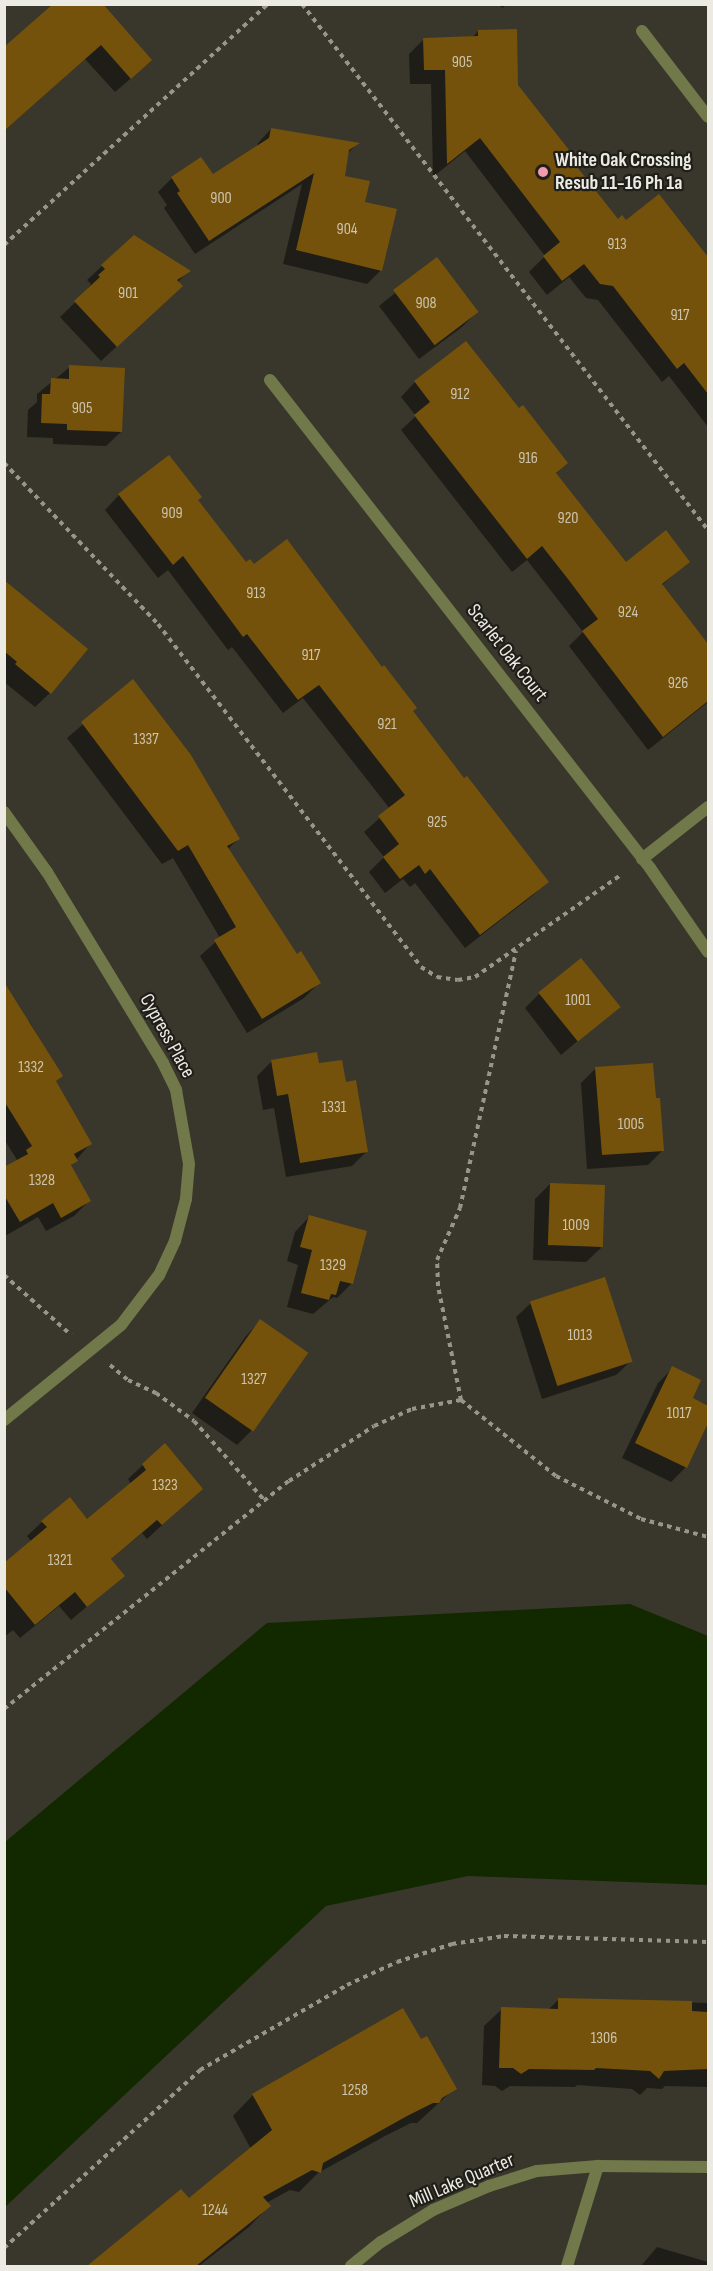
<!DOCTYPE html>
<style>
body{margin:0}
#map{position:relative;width:713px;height:2271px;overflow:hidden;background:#39372b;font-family:"Sofia Sans Condensed",sans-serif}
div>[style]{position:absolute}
.water>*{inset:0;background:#122900}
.shadow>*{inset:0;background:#0007}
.building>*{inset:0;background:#74520c;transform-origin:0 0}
.path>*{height:4px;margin-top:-2px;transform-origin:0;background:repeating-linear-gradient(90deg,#97968c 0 4.5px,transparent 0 9px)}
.minor>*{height:12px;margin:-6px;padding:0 6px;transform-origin:6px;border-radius:6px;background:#717849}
.dots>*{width:16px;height:16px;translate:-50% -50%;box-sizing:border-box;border:3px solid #1f1e19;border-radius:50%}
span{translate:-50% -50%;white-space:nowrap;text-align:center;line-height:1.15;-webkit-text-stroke:4.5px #1f1e19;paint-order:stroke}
.number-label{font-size:16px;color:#cdc4ad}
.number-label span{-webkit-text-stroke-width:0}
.poi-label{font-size:20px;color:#ebeae3;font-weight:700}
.left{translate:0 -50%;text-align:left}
.street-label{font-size:20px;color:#ebeae3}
.frame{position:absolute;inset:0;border:6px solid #ebeae3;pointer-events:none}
</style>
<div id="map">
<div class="water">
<i style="clip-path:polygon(630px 1604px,708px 1636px,708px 1885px,468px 1876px,326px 1906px,5px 2207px,5px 1842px,267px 1623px)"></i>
</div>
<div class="shadow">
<i style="clip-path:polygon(55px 4px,136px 74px,115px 92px,85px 59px,4px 131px,4px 49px)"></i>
<i style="clip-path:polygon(496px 4px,506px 4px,503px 8px)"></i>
<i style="clip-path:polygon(478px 31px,568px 158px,617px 221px,626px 222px,659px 196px,708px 259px,708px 427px,669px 376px,662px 382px,598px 300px,586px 298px,569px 277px,547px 295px,529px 272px,545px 256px,465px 151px,433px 177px,431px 84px,410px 84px,409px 54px,424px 39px,472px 38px)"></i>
<i style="clip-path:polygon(271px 129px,357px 144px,347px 154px,343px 177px,364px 203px,381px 270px,367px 284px,283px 264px,302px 184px,195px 254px,164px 208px,167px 205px,158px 192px,172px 178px,201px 159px,212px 176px,257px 148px,258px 143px)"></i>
<i style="clip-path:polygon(437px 259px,477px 312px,462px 327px,419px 359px,379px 306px)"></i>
<i style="clip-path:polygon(102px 266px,188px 271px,177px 283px,166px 301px,101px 361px,60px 317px,86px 292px,91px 284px,87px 280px)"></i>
<i style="clip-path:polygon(70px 367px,121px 432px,106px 446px,53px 444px,53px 438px,27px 437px,28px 410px,37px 402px,37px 394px)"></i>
<i style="clip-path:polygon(415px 382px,519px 410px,566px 463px,555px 475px,626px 564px,688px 562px,661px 586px,708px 646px,708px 702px,648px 750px,569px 646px,583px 632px,527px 560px,512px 572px,401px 430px,416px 416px,401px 397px)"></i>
<i style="clip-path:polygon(119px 495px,197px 500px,246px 564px,411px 712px,547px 882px,532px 896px,465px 948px,415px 883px,410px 887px,403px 879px,385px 893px,369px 872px,384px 857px,364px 832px,390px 809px,303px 698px,283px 713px,232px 647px,228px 650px,168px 570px,158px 578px,105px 510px)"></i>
<i style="clip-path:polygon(4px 582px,50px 693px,35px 707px,4px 682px)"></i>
<i style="clip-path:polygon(133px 682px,238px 839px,228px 849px,296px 956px,319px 983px,304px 998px,247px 1033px,200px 956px,220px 938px,173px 858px,162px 864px,67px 738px)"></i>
<i style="clip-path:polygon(4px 987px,27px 1023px,29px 1021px,61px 1076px,55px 1082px,90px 1144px,70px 1167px,89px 1201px,74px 1216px,46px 1231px,38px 1217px,5px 1236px,4px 1169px,17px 1160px,4px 1139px)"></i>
<i style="clip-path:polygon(539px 994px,618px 1007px,561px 1055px,525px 1008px)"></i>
<i style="clip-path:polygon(272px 1061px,318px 1065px,344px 1084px,367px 1151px,352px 1166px,286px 1177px,274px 1108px,263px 1110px,257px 1076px)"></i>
<i style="clip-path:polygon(596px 1068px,663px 1150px,648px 1165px,587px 1169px,581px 1083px)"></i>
<i style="clip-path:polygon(550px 1184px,601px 1248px,586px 1262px,533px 1260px,535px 1199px)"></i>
<i style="clip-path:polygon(309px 1217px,352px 1283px,337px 1298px,333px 1297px,313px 1314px,287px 1307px,298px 1265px,287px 1261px,295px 1232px)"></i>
<i style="clip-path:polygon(531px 1303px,631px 1361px,616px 1375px,542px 1399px,516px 1317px)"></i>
<i style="clip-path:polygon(260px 1321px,252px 1430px,237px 1445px,192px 1413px,246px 1336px)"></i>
<i style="clip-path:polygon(673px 1368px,691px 1399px,708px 1408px,708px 1419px,686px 1467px,671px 1482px,622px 1458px,658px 1383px)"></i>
<i style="clip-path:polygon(143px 1465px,201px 1489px,147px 1539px,142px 1533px,110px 1560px,123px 1576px,71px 1620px,59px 1606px,20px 1638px,13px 1630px,4px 1637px,4px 1564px,32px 1542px,27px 1536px,42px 1522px,87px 1521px,131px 1484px,128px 1479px)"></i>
<i style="clip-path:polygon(559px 1999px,708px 2003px,708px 2087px,665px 2086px,662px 2089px,647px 2088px,640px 2095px,632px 2089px,577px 2085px,575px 2087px,510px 2086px,502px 2091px,495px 2086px,482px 2085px,484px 2026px,502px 2009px,548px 2010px)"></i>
<i style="clip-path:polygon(421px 2041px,455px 2088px,417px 2123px,411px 2123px,385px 2136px,318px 2173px,299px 2192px,290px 2190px,266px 2203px,269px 2206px,249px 2227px,199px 2266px,89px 2266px,181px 2191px,188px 2200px,251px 2149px,233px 2116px,253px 2095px)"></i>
<i style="clip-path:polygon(657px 2247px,708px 2262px,708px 2266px,641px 2266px)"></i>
</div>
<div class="building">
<i style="clip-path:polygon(53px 4px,103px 4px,152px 60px,131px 79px,101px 45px,4px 131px,4px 47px)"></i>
<i style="clip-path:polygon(517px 29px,518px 85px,573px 155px,570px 158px,618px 219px,622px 215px,626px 220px,659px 194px,708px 257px,708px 394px,684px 363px,677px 369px,613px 286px,600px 284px,584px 264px,562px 281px,543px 256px,560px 242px,480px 138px,447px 164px,445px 70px,424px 70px,423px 38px,478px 36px,478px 30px)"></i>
<i style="clip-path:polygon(271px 128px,360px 143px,349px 150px,345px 176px,370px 181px,365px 202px,397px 209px,382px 271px,296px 250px,314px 173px,209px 241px,177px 193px,180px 191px,171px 177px,201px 157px,213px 174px,269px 138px)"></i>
<i style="clip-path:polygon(134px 235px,191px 271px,177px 280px,183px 286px,117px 347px,74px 301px,100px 277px,98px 275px,105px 269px,101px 265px)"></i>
<i style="left:437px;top:257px;width:69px;height:55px;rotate:53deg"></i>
<i style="clip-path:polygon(466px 341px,519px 408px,523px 405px,568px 463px,556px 473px,626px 562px,666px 530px,690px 562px,662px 584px,708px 644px,708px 701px,663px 737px,582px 631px,598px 619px,568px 579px,542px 546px,527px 559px,414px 415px,430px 402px,414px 381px)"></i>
<i style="clip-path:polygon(69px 365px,125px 368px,122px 432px,67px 430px,67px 424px,41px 423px,42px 394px,50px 394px,51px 378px,69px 379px)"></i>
<i style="clip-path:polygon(169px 455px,202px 497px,198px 500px,246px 562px,250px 559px,254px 564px,287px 539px,382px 667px,384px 665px,417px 708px,413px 711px,464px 778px,467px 776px,549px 882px,480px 935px,430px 869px,425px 874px,419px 865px,400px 879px,383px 857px,399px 844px,378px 816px,405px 795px,319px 685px,298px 700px,247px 634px,243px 637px,183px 556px,173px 565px,118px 494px)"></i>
<i style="clip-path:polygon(4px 580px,88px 649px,51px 694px,15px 664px,17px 662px,4px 651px)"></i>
<i style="clip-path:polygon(133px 679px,191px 755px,240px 839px,227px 846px,297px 954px,301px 951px,321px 983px,262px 1019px,214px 940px,236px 927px,188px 845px,178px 851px,81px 722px)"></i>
<i style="left:581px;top:958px;width:63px;height:55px;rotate:51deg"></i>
<i style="clip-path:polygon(4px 982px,63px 1076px,56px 1081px,92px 1144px,74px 1154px,78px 1161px,71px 1165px,91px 1201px,61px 1218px,53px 1203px,20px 1222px,4px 1195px,4px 1167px,28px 1154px,26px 1150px,32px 1146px,4px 1101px)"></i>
<i style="clip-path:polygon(317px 1052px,319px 1063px,342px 1060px,346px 1082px,356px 1080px,368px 1152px,300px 1163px,288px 1094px,277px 1096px,271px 1060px)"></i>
<i style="clip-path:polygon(653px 1063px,656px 1098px,660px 1098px,664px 1151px,602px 1155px,595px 1067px)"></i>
<i style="left:550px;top:1183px;width:55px;height:62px;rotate:2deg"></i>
<i style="clip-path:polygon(309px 1215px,367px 1231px,353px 1284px,340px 1281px,336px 1295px,331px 1294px,329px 1300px,301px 1293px,312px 1250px,300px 1247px)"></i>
<i style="left:605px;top:1277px;width:89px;height:79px;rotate:72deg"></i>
<i style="left:260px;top:1319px;width:59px;height:96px;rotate:35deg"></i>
<i style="clip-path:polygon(672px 1366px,701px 1380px,693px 1398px,708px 1406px,708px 1423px,687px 1468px,635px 1443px)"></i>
<i style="clip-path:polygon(165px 1443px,203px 1489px,162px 1525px,157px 1520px,111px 1559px,125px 1576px,87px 1607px,75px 1592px,35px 1625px,4px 1587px,4px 1563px,47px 1527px,41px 1521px,70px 1497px,87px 1519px,146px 1470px,142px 1464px)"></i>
<i style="clip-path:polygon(558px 1998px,692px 2001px,692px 2011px,708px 2012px,708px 2069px,664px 2071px,659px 2079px,650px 2071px,596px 2068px,594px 2070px,529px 2069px,521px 2074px,513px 2068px,499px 2068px,501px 2007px,558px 2009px)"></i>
<i style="clip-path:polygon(403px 2008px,421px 2039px,427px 2036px,457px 2089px,442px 2098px,439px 2103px,433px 2103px,407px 2116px,323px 2163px,321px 2173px,312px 2170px,263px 2197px,271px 2206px,196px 2266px,87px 2266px,181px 2189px,189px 2198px,272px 2130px,252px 2094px)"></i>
</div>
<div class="path">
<i style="left:302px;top:4px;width:664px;rotate:52.34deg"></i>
<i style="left:4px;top:245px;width:357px;rotate:-42.4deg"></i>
<i style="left:4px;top:463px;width:223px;rotate:46.3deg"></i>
<i style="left:158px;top:624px;width:432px;rotate:52.5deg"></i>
<i style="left:421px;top:967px;width:19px;rotate:32deg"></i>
<i style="left:437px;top:977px;width:21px;rotate:8deg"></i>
<i style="left:458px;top:980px;width:17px;rotate:-10deg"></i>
<i style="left:475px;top:977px;width:179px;rotate:-35deg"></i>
<i style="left:4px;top:1275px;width:90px;rotate:41.8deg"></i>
<i style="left:110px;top:1365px;width:23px;rotate:40deg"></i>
<i style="left:128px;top:1380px;width:31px;rotate:25deg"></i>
<i style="left:156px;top:1393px;width:47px;rotate:36.4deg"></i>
<i style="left:194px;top:1421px;width:107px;rotate:48.4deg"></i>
<i style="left:461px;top:1400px;width:116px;rotate:-101.4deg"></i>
<i style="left:438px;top:1286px;width:26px;rotate:-92deg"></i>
<i style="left:437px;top:1260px;width:57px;rotate:-66.1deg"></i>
<i style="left:460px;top:1208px;width:263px;rotate:-77.7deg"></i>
<i style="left:4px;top:1709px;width:365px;rotate:-38.7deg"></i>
<i style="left:289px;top:1481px;width:101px;rotate:-32.9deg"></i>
<i style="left:374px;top:1426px;width:42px;rotate:-24.1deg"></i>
<i style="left:412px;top:1409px;width:50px;rotate:-10.4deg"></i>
<i style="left:461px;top:1400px;width:122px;rotate:38.7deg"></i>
<i style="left:556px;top:1476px;width:95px;rotate:26.8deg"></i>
<i style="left:641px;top:1519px;width:69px;rotate:15deg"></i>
<i style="left:4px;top:2248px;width:265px;rotate:-42.2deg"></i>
<i style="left:200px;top:2070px;width:170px;rotate:-30deg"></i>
<i style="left:347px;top:1985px;width:55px;rotate:-24.7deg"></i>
<i style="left:397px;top:1962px;width:58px;rotate:-18.1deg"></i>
<i style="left:452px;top:1944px;width:53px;rotate:-8.7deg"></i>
<i style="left:504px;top:1936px;width:204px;rotate:1.7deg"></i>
</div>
<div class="minor">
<i style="left:642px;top:31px;width:108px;rotate:52.5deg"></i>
<i style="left:270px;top:380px;width:619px;rotate:52.09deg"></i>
<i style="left:650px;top:868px;width:102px;rotate:55.4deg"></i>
<i style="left:4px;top:812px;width:74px;rotate:54.4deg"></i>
<i style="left:47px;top:872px;width:223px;rotate:58.7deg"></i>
<i style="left:163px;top:1063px;width:30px;rotate:64deg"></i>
<i style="left:176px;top:1090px;width:75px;rotate:80deg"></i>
<i style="left:189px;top:1164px;width:35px;rotate:95deg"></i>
<i style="left:186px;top:1199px;width:43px;rotate:104.7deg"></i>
<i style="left:175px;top:1241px;width:38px;rotate:115deg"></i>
<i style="left:159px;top:1275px;width:63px;rotate:127.2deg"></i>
<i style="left:121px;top:1325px;width:151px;rotate:140.9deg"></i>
<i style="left:642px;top:859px;width:84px;rotate:-38.2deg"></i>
<i style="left:351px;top:2266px;width:38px;rotate:-39deg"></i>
<i style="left:381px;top:2242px;width:61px;rotate:-31.6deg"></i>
<i style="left:433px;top:2210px;width:61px;rotate:-23.2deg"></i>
<i style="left:489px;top:2186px;width:50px;rotate:-17.4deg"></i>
<i style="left:537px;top:2171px;width:61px;rotate:-4.7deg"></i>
<i style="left:598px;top:2166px;width:110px;rotate:0.5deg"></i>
<i style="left:567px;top:2266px;width:105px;rotate:-72.8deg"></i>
</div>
<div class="dots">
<i style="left:543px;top:172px;background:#f29aae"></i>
</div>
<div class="number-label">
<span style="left:462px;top:63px">905</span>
<span style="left:221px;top:199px">900</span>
<span style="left:347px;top:230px">904</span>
<span style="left:617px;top:245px">913</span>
<span style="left:128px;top:294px">901</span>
<span style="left:426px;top:304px">908</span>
<span style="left:680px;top:316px">917</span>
<span style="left:460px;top:395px">912</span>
<span style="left:82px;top:409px">905</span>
<span style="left:528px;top:459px">916</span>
<span style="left:172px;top:514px">909</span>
<span style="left:568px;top:519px">920</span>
<span style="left:256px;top:594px">913</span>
<span style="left:628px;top:613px">924</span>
<span style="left:311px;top:656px">917</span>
<span style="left:678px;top:684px">926</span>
<span style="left:387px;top:725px">921</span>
<span style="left:146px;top:740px">1337</span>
<span style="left:437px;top:823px">925</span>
<span style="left:578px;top:1001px">1001</span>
<span style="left:31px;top:1068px">1332</span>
<span style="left:334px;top:1108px">1331</span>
<span style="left:631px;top:1125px">1005</span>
<span style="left:42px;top:1181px">1328</span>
<span style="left:576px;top:1226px">1009</span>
<span style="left:333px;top:1266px">1329</span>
<span style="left:580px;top:1336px">1013</span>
<span style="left:254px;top:1380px">1327</span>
<span style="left:679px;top:1414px">1017</span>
<span style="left:165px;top:1486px">1323</span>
<span style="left:60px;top:1561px">1321</span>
<span style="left:604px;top:2039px">1306</span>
<span style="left:355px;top:2091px">1258</span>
<span style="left:215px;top:2211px">1244</span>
</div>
<div class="poi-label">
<span class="left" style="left:555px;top:172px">White Oak Crossing<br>Resub 11-16 Ph 1a</span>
</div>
<div class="street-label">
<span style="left:507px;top:653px;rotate:52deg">Scarlet Oak Court</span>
<span style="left:167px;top:1036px;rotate:61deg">Cypress Place</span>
<span style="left:462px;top:2181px;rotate:-23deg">Mill Lake Quarter</span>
</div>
<div class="frame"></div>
</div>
